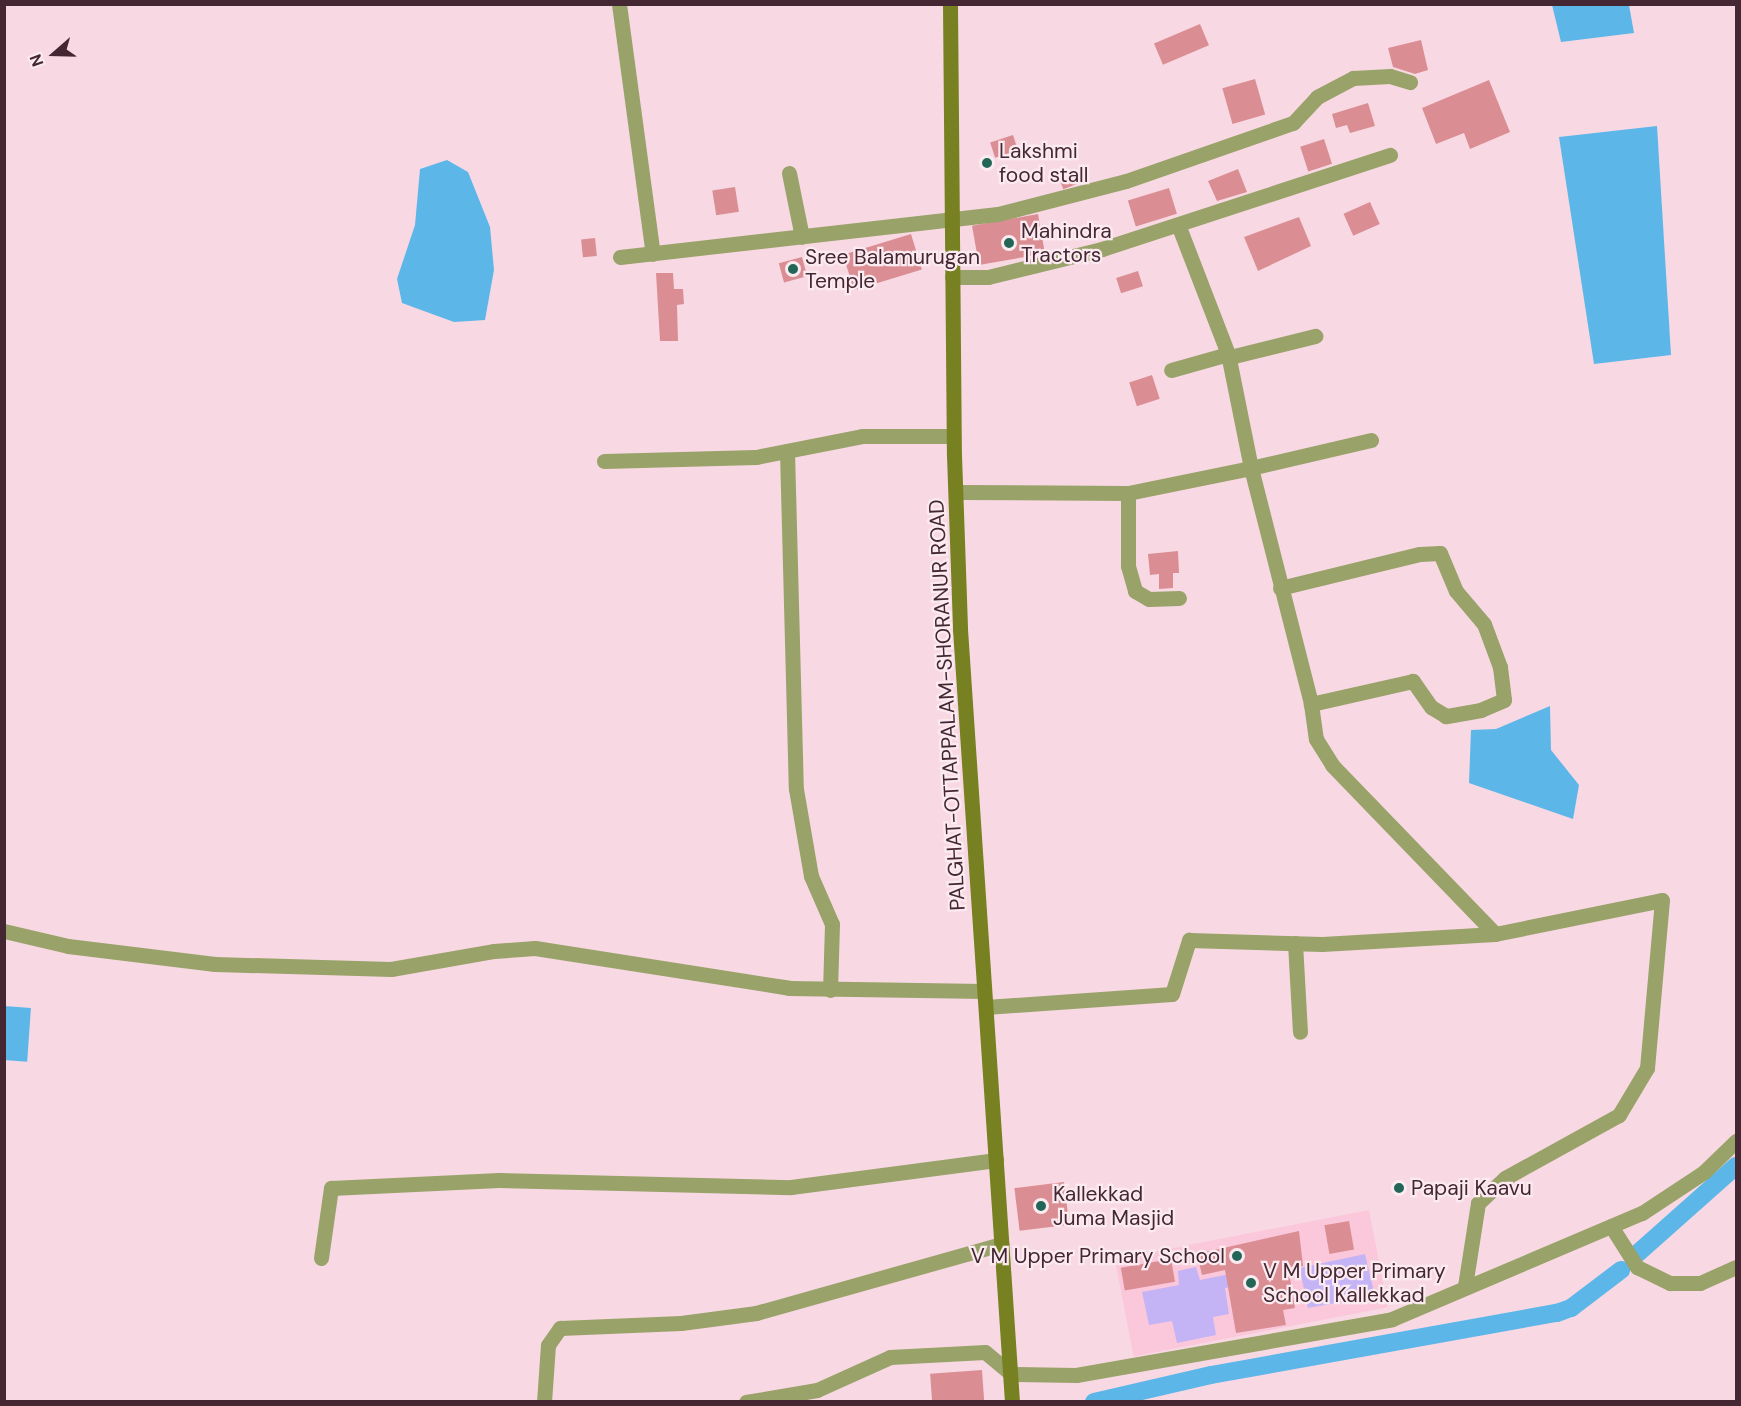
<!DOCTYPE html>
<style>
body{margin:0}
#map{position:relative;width:1741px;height:1406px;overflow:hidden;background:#f8d9e3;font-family:"DM Sans",sans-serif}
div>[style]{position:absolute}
.built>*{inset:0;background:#fac8da;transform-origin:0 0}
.green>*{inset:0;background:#c4b4f6}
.water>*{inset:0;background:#5cb6e8;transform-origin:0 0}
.canal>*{height:18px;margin:-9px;padding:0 9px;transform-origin:9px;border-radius:9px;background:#5cb6e8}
.building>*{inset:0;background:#da8e93;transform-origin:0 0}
.street>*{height:15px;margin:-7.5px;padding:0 7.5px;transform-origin:7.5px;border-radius:7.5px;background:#99a269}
.secondary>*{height:15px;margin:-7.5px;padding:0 7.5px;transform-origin:7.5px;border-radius:7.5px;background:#778121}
.dots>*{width:16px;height:16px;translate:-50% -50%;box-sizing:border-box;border:3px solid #fbebf0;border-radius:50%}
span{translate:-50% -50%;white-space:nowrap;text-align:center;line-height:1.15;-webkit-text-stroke:4.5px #fbebf0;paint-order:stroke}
.poi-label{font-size:21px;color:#442732}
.left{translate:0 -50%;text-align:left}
.right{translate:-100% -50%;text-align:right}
.street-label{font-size:21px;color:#442732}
.frame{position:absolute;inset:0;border:6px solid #442732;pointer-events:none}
.north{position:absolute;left:24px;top:24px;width:60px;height:60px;-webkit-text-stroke:4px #fbebf0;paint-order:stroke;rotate:250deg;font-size:16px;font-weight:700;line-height:24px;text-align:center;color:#442732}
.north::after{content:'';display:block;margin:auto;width:21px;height:27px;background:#442732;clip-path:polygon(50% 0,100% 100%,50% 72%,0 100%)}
</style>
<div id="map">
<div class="built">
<i style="left:1369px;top:1210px;width:99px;height:259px;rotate:79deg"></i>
</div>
<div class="green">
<i style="clip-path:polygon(1365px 1254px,1375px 1296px,1308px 1308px,1301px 1275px,1225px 1288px,1229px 1314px,1213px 1317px,1216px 1335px,1177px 1343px,1172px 1321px,1149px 1325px,1142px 1292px,1179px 1285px,1178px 1271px,1196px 1267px,1200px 1280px,1279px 1264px,1281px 1272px)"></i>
</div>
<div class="water">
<i style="clip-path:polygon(1552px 5px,1629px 5px,1634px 33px,1561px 42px)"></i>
<i style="clip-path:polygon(1657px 126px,1671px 355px,1594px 364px,1559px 137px)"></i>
<i style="clip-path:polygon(447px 160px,468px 172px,490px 227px,494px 270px,485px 320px,454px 322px,402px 303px,397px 279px,415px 225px,420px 169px)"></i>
<i style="clip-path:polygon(1550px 706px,1551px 750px,1579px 785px,1573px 819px,1469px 783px,1471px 730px,1496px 729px)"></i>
<i style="left:4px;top:1006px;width:27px;height:54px;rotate:4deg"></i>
</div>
<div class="canal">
<i style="left:1638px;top:1253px;width:131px;rotate:-41.6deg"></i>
<i style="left:1094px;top:1402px;width:120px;rotate:-13deg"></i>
<i style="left:1211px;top:1375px;width:352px;rotate:-10.2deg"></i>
<i style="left:1557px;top:1313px;width:15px;rotate:-20deg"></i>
<i style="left:1571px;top:1308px;width:63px;rotate:-37.2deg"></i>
</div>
<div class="building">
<i style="left:1200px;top:24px;width:23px;height:50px;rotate:67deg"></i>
<i style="clip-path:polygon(1421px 40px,1428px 70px,1415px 74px,1393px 67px,1388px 48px)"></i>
<i style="left:1255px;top:79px;width:37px;height:34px;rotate:74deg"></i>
<i style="clip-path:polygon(1489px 80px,1510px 132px,1470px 149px,1464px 133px,1436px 144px,1422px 108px)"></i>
<i style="clip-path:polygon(1368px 103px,1375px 126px,1350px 133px,1347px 125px,1336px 128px,1332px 114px)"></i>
<i style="left:1013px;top:135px;width:16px;height:24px;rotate:72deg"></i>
<i style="left:1324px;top:139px;width:26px;height:25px;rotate:72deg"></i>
<i style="clip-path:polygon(1238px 169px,1247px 192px,1217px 201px,1208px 181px)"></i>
<i style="left:1075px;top:175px;width:9px;height:16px;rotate:69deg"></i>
<i style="left:735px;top:187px;width:25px;height:23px;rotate:81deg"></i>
<i style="left:1169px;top:188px;width:27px;height:43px;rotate:73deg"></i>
<i style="left:1370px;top:202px;width:24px;height:29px;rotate:66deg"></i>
<i style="left:1038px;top:214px;width:40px;height:67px;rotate:80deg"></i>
<i style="clip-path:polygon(1299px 217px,1311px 246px,1258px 271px,1244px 237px)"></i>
<i style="left:911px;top:234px;width:37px;height:71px;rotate:73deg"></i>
<i style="left:595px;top:238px;width:18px;height:14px;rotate:84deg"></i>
<i style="left:802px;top:257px;width:20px;height:24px;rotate:75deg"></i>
<i style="left:1138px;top:271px;width:16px;height:23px;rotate:72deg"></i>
<i style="clip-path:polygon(656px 273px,673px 273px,674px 289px,683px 289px,684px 304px,677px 305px,678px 341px,660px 341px)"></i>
<i style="left:1152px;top:375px;width:25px;height:24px;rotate:72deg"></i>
<i style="clip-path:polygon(1178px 551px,1179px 573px,1173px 573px,1173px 588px,1159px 589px,1159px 574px,1150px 575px,1148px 554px)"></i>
<i style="left:1064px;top:1182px;width:43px;height:50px;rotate:83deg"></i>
<i style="left:1349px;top:1221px;width:29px;height:25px;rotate:80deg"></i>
<i style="clip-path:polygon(1299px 1231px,1303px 1266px,1288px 1267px,1295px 1308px,1283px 1310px,1286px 1325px,1236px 1333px,1225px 1270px,1202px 1275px,1197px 1254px)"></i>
<i style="left:1171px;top:1259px;width:23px;height:51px;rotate:80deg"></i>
<i style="left:982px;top:1370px;width:31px;height:52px;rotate:86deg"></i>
</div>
<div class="street">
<i style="left:619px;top:4px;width:252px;rotate:82.3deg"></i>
<i style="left:789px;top:173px;width:65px;rotate:78.5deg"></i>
<i style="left:1179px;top:227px;width:136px;rotate:68.9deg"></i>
<i style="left:620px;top:257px;width:380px;rotate:-6.5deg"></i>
<i style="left:998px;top:214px;width:132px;rotate:-14.5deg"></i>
<i style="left:1126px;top:181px;width:177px;rotate:-19.2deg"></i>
<i style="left:1293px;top:123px;width:35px;rotate:-47deg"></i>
<i style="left:1317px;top:97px;width:41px;rotate:-27.8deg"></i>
<i style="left:1353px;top:78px;width:37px;rotate:-3deg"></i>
<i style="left:1390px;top:76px;width:21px;rotate:17deg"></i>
<i style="left:952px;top:277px;width:36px"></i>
<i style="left:988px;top:277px;width:117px;rotate:-13.8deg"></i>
<i style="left:1102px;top:249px;width:303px;rotate:-18.1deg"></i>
<i style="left:1230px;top:357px;width:88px;rotate:-13.9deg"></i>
<i style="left:1371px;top:440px;width:123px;rotate:166.9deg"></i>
<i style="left:1251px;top:468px;width:244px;rotate:75.7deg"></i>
<i style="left:1311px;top:704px;width:35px;rotate:82deg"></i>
<i style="left:1316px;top:739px;width:31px;rotate:58deg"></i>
<i style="left:1332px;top:765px;width:235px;rotate:46deg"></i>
<i style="left:787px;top:451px;width:338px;rotate:88.5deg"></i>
<i style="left:796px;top:789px;width:88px;rotate:80.2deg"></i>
<i style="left:811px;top:876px;width:52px;rotate:66.4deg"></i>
<i style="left:832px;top:924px;width:66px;rotate:91.7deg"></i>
<i style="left:604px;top:461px;width:152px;rotate:-1.5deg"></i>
<i style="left:756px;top:457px;width:108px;rotate:-11.2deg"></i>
<i style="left:862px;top:436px;width:91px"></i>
<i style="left:956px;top:492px;width:172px;rotate:0.3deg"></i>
<i style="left:1128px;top:493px;width:126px;rotate:-11.5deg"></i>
<i style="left:1251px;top:468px;width:116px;rotate:-101.4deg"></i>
<i style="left:1228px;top:354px;width:59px;rotate:164.3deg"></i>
<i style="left:1128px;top:493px;width:73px;rotate:90deg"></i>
<i style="left:1128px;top:566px;width:26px;rotate:74deg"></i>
<i style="left:1135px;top:591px;width:16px;rotate:30deg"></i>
<i style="left:1149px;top:599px;width:30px;rotate:-2deg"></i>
<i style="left:1280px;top:588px;width:144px;rotate:-13.7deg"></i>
<i style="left:1420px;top:554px;width:20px;rotate:-3deg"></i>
<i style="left:1440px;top:553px;width:41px;rotate:67.2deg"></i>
<i style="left:1456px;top:591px;width:43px;rotate:49.7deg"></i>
<i style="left:1484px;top:624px;width:46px;rotate:69.6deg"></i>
<i style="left:1500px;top:667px;width:33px;rotate:83deg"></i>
<i style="left:1504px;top:700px;width:25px;rotate:157deg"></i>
<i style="left:1481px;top:710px;width:36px;rotate:170deg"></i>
<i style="left:1446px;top:716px;width:17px;rotate:-149deg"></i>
<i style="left:1431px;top:707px;width:32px;rotate:-125deg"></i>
<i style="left:1413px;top:681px;width:105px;rotate:167.3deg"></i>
<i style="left:4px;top:931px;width:66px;rotate:13.2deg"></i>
<i style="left:68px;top:946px;width:148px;rotate:7deg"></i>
<i style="left:215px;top:964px;width:176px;rotate:1.6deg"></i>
<i style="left:391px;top:969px;width:105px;rotate:-9.9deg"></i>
<i style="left:494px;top:951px;width:41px;rotate:-4.2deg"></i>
<i style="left:535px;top:948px;width:257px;rotate:8.9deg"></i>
<i style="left:789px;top:988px;width:195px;rotate:0.9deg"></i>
<i style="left:1295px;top:943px;width:89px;rotate:86.8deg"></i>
<i style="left:986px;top:1007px;width:186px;rotate:-4deg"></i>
<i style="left:1172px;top:994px;width:57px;rotate:-72.5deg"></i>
<i style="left:1189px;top:940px;width:133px;rotate:1.7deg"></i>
<i style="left:1322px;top:944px;width:173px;rotate:-3.3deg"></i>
<i style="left:1495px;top:934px;width:170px;rotate:-11.5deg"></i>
<i style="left:1662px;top:900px;width:169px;rotate:95.1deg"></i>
<i style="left:1647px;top:1068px;width:55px;rotate:120.8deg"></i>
<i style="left:1619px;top:1115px;width:130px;rotate:151.1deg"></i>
<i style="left:1505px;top:1178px;width:37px;rotate:137deg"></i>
<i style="left:1478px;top:1203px;width:84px;rotate:98.9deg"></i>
<i style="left:1611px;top:1226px;width:49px;rotate:57.6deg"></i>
<i style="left:1637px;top:1267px;width:37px;rotate:26deg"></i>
<i style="left:1670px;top:1283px;width:30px"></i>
<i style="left:1700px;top:1283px;width:39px;rotate:-24deg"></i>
<i style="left:321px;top:1258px;width:71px;rotate:-81.9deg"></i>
<i style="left:331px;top:1188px;width:168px;rotate:-2.7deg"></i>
<i style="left:499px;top:1180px;width:292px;rotate:1.4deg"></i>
<i style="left:791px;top:1187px;width:207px;rotate:-7.5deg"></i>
<i style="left:544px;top:1402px;width:57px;rotate:-86deg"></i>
<i style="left:548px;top:1345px;width:21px;rotate:-55deg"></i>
<i style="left:560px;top:1328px;width:121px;rotate:-2.4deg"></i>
<i style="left:681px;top:1323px;width:76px;rotate:-7.6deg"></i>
<i style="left:756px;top:1313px;width:255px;rotate:-15.7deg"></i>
<i style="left:746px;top:1402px;width:72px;rotate:-9.6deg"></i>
<i style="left:817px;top:1390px;width:80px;rotate:-24.3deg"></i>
<i style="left:890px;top:1357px;width:95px;rotate:-3deg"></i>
<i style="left:985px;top:1352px;width:34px;rotate:40deg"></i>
<i style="left:1011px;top:1374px;width:65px;rotate:0.9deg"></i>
<i style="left:1076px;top:1375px;width:321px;rotate:-10deg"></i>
<i style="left:1392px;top:1319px;width:272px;rotate:-23deg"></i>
<i style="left:1642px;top:1213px;width:74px;rotate:-33.5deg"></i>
<i style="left:1704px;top:1172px;width:45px;rotate:-44.1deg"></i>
</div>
<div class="secondary">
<i style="left:950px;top:4px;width:451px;rotate:89.5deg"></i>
<i style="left:954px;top:455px;width:174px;rotate:88deg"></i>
<i style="left:960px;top:629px;width:775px;rotate:86.15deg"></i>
</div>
<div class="dots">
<i style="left:987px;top:163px;background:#236657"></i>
<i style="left:1009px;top:243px;background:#236657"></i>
<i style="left:793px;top:269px;background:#236657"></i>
<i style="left:1399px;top:1188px;background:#236657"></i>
<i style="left:1041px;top:1206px;background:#236657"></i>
<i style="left:1237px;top:1256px;background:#236657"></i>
<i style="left:1251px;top:1283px;background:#236657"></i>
</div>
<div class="poi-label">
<span class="left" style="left:999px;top:163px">Lakshmi<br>food stall</span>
<span class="left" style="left:1021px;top:243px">Mahindra<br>Tractors</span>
<span class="left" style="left:805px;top:269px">Sree Balamurugan<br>Temple</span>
<span class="left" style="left:1411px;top:1188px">Papaji Kaavu</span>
<span class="left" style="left:1053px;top:1206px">Kallekkad<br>Juma Masjid</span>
<span class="right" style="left:1225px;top:1256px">V M Upper Primary School</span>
<span class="left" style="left:1263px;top:1283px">V M Upper Primary<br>School Kallekkad</span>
</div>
<div class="street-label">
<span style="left:947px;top:705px;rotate:-93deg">PALGHAT-OTTAPPALAM-SHORANUR ROAD</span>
</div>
<div class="frame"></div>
<div class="north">N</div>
</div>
